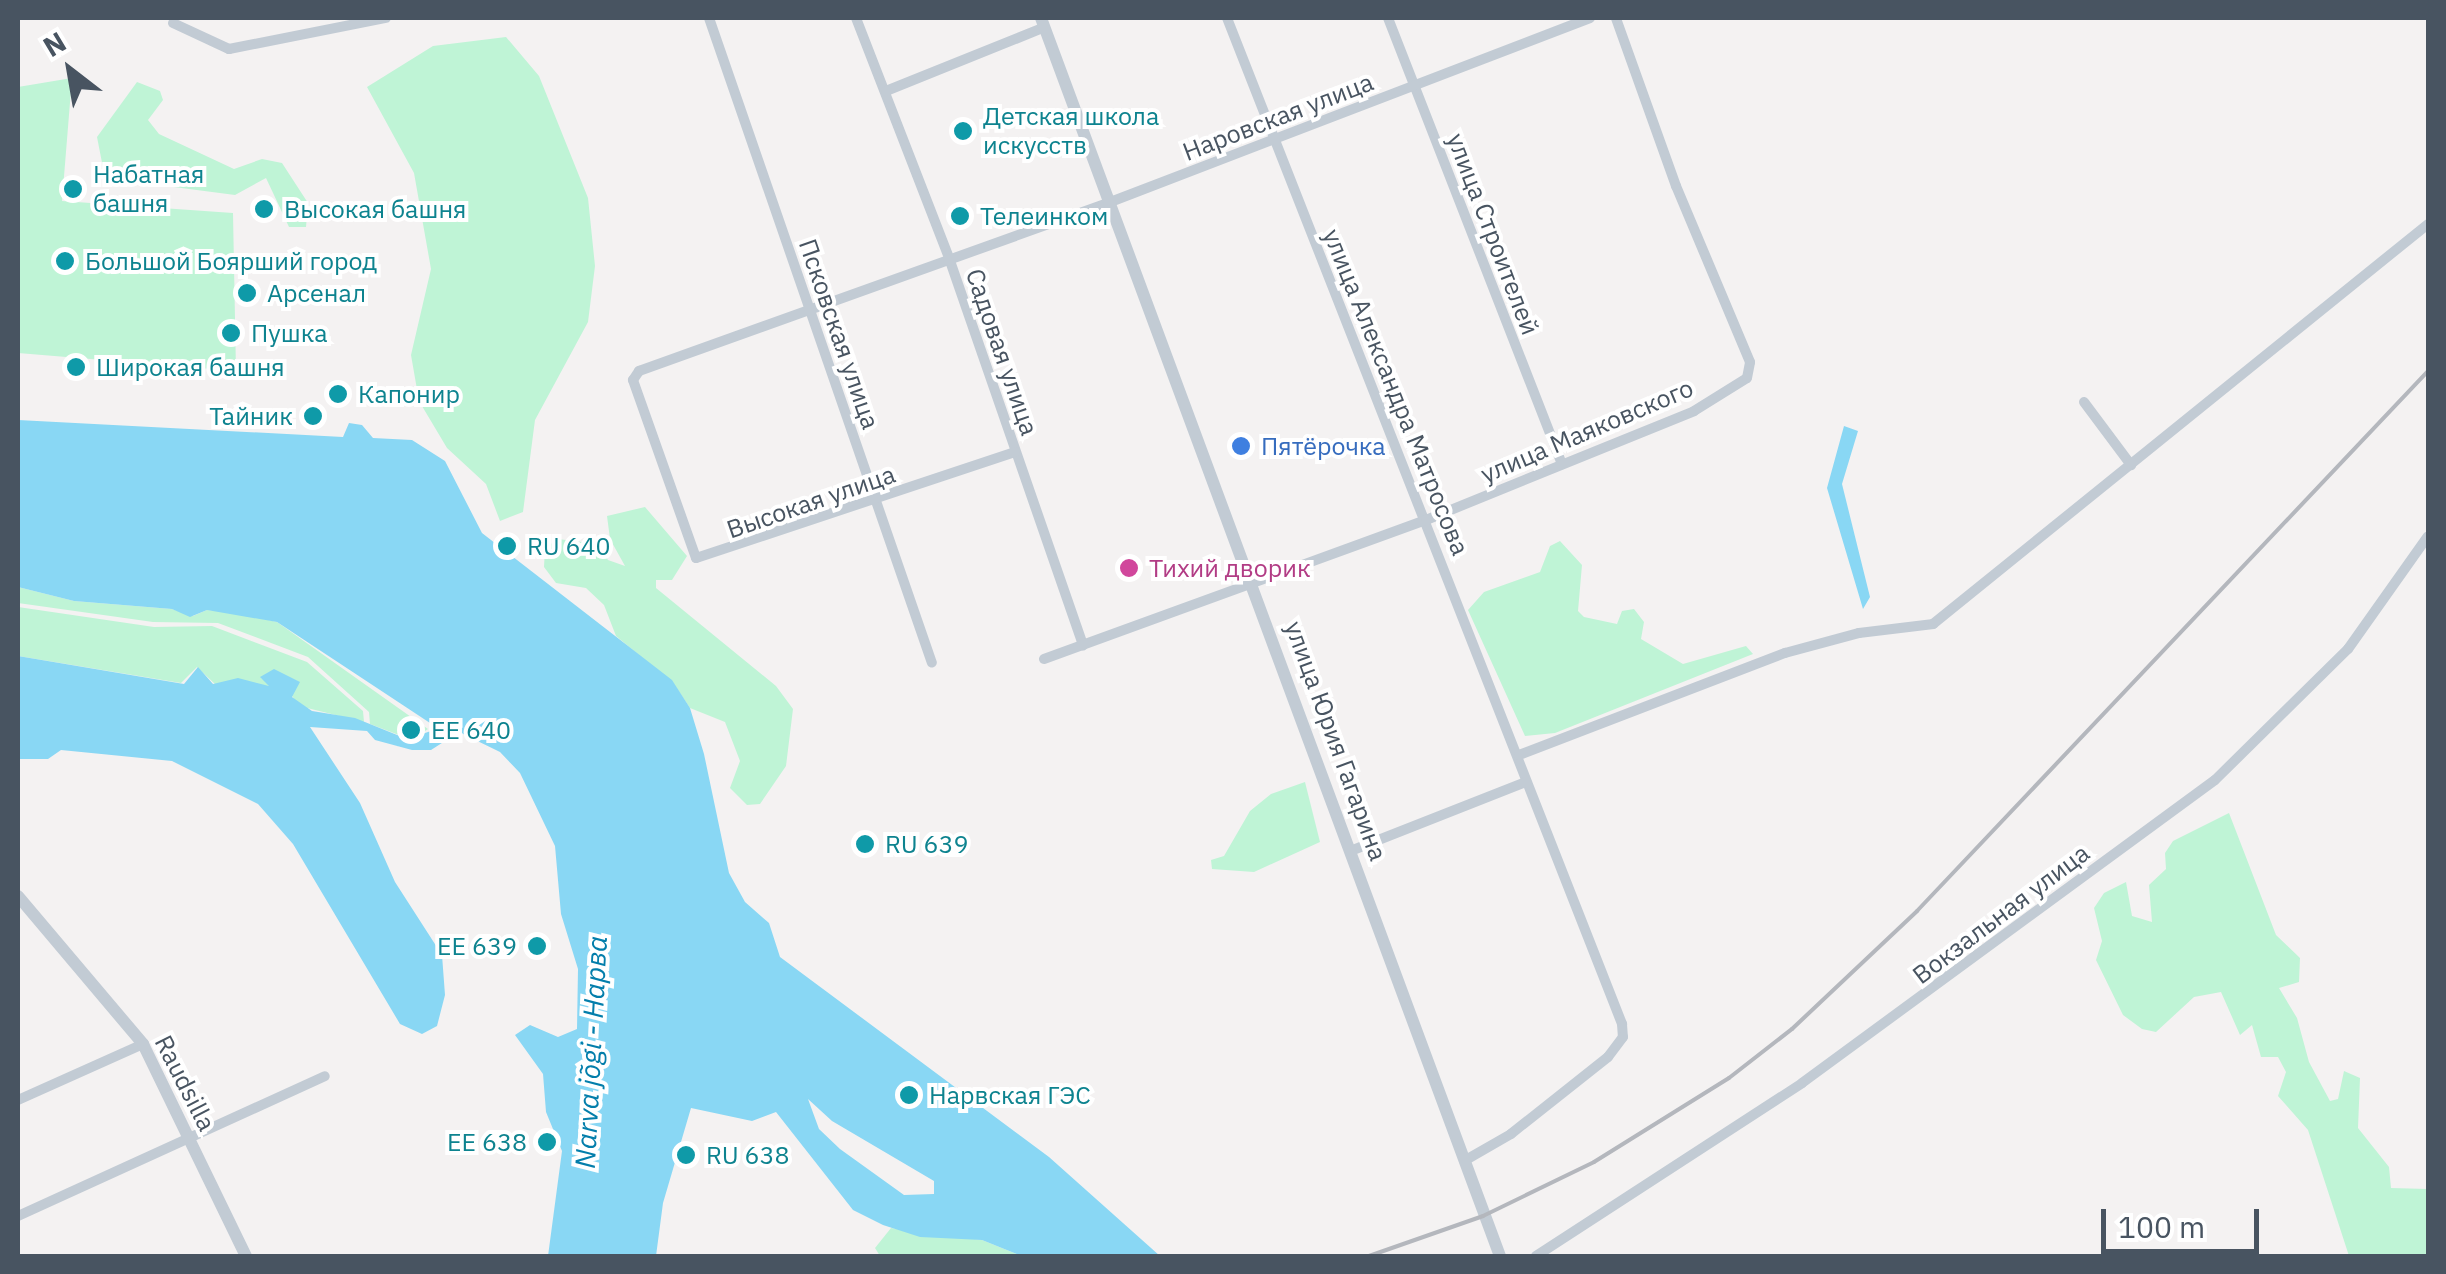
<!DOCTYPE html>
<meta charset="utf-8">
<style>
body{margin:0}
#map{position:relative;width:2446px;height:1274px;overflow:hidden;background:#f4f2f2;font-family:"IBM Plex Sans",sans-serif}
div>[style]{position:absolute}
.green>*{inset:0;background:#bff4d6}
.water>*{inset:0;background:#89d7f4}
.minor>*{height:10px;margin:-5px;padding:0 5px;transform-origin:5px;border-radius:5px;background:#c2cbd4}
.tertiary>*{height:12px;margin:-6px;padding:0 6px;transform-origin:6px;border-radius:6px;background:#c2cbd4}
.rail>*{height:4px;margin:-2px;padding:0 2px;transform-origin:2px;border-radius:2px;background:#b4b7bd}
.dots>*{width:28px;height:28px;translate:-50% -50%;box-sizing:border-box;border:5px solid #fff;border-radius:50%}
span{translate:-50% -50%;white-space:nowrap;text-align:center;line-height:1.15;-webkit-text-stroke:8px #fff;paint-order:stroke}
.culture-label{font-size:25px;color:#0d838f}
.left{translate:0 -50%;text-align:left}
.right{translate:-100% -50%;text-align:right}
.street-label{font-size:25px;color:#485461}
.shop-label{font-size:25px;color:#366cbe}
.hotel-label{font-size:25px;color:#b23c85}
.water-label{font-size:28px;color:#037eab;font-style:italic}
.frame{position:absolute;inset:0;border:20px solid #485461;pointer-events:none}
.north{position:absolute;left:20px;top:20px;width:100px;height:100px;-webkit-text-stroke:8px #fff;paint-order:stroke;rotate:329deg;font-size:28px;font-weight:700;line-height:40px;text-align:center;color:#485461}
.north::after{content:'';display:block;margin:auto;width:35px;height:45px;background:#485461;clip-path:polygon(50% 0,100% 100%,50% 72%,0 100%)}
.scale{position:absolute;left:2101px;top:1209px;width:158px;height:45px;box-sizing:border-box;border:5px solid #485461;border-top:0;padding-left:12px;font-size:30px;line-height:35px;white-space:nowrap;color:#485461;-webkit-text-stroke:8px #fff;paint-order:stroke}
</style>
<div id="map">
<div class="green">
<i style="clip-path:polygon(506px 37px,539px 76px,588px 198px,595px 266px,588px 322px,535px 420px,523px 512px,500px 521px,486px 484px,447px 448px,419px 401px,411px 355px,431px 269px,414px 173px,367px 87px,433px 46px)"></i>
<i style="clip-path:polygon(72px 78px,62px 201px,233px 213px,236px 371px,18px 353px,18px 87px)"></i>
<i style="clip-path:polygon(137px 82px,160px 91px,163px 100px,148px 120px,159px 134px,234px 169px,262px 159px,282px 163px,308px 203px,306px 227px,289px 227px,266px 178px,235px 195px,105px 178px,97px 137px)"></i>
<i style="clip-path:polygon(645px 507px,687px 556px,672px 580px,656px 580px,656px 588px,776px 686px,793px 709px,786px 766px,760px 804px,747px 805px,730px 788px,740px 761px,725px 722px,690px 708px,674px 684px,616px 636px,604px 605px,586px 588px,556px 583px,544px 567px,545px 548px,558px 539px,597px 544px,608px 560px,625px 566px,610px 539px,607px 516px)"></i>
<i style="clip-path:polygon(1560px 541px,1582px 565px,1578px 611px,1584px 617px,1617px 624px,1622px 611px,1634px 609px,1644px 622px,1641px 639px,1683px 664px,1746px 646px,1753px 654px,1555px 733px,1525px 736px,1468px 610px,1484px 592px,1540px 572px,1550px 546px)"></i>
<i style="clip-path:polygon(18px 587px,74px 601px,172px 609px,193px 616px,207px 610px,233px 612px,277px 622px,428px 729px,412px 740px,370px 724px,369px 712px,308px 657px,218px 623px,153px 622px,18px 603px)"></i>
<i style="clip-path:polygon(18px 607px,154px 627px,212px 626px,307px 662px,363px 711px,364px 722px,299px 706px,290px 693px,297px 681px,280px 673px,261px 678px,272px 686px,216px 685px,197px 667px,181px 683px,18px 656px)"></i>
<i style="clip-path:polygon(1305px 782px,1320px 842px,1254px 872px,1212px 869px,1211px 860px,1224px 856px,1250px 811px,1271px 794px)"></i>
<i style="clip-path:polygon(2229px 813px,2276px 935px,2300px 958px,2299px 982px,2279px 988px,2297px 1018px,2309px 1062px,2330px 1101px,2338px 1099px,2344px 1071px,2360px 1078px,2358px 1128px,2389px 1167px,2391px 1188px,2428px 1189px,2428px 1256px,2349px 1256px,2308px 1130px,2278px 1096px,2286px 1072px,2278px 1057px,2261px 1057px,2252px 1025px,2240px 1035px,2221px 992px,2194px 997px,2156px 1032px,2142px 1029px,2123px 1015px,2096px 960px,2102px 941px,2094px 908px,2104px 893px,2126px 882px,2132px 916px,2152px 922px,2149px 885px,2166px 869px,2165px 853px,2173px 841px)"></i>
<i style="clip-path:polygon(891px 1228px,982px 1240px,1022px 1256px,880px 1256px,875px 1248px)"></i>
</div>
<div class="water">
<i style="clip-path:polygon(evenodd,18px 420px,343px 437px,349px 423px,362px 425px,373px 438px,412px 440px,445px 461px,482px 533px,672px 680px,690px 708px,704px 754px,729px 873px,745px 902px,769px 923px,780px 957px,1049px 1157px,1160px 1256px,1022px 1256px,982px 1240px,920px 1237px,883px 1225px,853px 1210px,776px 1112px,752px 1121px,691px 1108px,663px 1203px,656px 1256px,548px 1256px,562px 1151px,546px 1112px,543px 1074px,515px 1035px,530px 1025px,558px 1037px,577px 1029px,578px 969px,561px 914px,555px 846px,520px 773px,500px 752px,459px 732px,431px 750px,412px 750px,375px 740px,367px 731px,310px 727px,360px 803px,395px 882px,442px 955px,445px 995px,437px 1026px,422px 1034px,400px 1024px,293px 844px,258px 804px,172px 761px,61px 750px,48px 759px,18px 759px,18px 656px,184px 684px,198px 667px,213px 684px,238px 678px,269px 686px,260px 677px,274px 669px,300px 682px,292px 697px,312px 711px,355px 718px,407px 739px,431px 731px,430px 723px,277px 622px,207px 610px,190px 617px,172px 609px,74px 601px,18px 587px,18px 420px,808px 1099px,832px 1121px,934px 1181px,934px 1194px,904px 1195px,840px 1149px,819px 1129px,808px 1099px)"></i>
<i style="clip-path:polygon(1844px 426px,1858px 431px,1842px 484px,1870px 597px,1863px 609px,1827px 488px)"></i>
</div>
<div class="minor">
<i style="left:709px;top:18px;width:682px;rotate:70.93deg"></i>
<i style="left:856px;top:18px;width:257px;rotate:68.8deg"></i>
<i style="left:949px;top:258px;width:410px;rotate:70.9deg"></i>
<i style="left:1227px;top:18px;width:1081px;rotate:68.56deg"></i>
<i style="left:1622px;top:1024px;width:13px;rotate:86deg"></i>
<i style="left:1623px;top:1037px;width:25px;rotate:127deg"></i>
<i style="left:1608px;top:1057px;width:124px;rotate:141.6deg"></i>
<i style="left:1511px;top:1134px;width:54px;rotate:150.1deg"></i>
<i style="left:1388px;top:18px;width:479px;rotate:68.7deg"></i>
<i style="left:173px;top:23px;width:62px;rotate:24.9deg"></i>
<i style="left:229px;top:49px;width:160px;rotate:-11.2deg"></i>
<i style="left:886px;top:91px;width:171px;rotate:-21.9deg"></i>
<i style="left:2084px;top:402px;width:79px;rotate:53.3deg"></i>
<i style="left:1015px;top:452px;width:336px;rotate:161.6deg"></i>
<i style="left:696px;top:558px;width:189px;rotate:-109.5deg"></i>
<i style="left:633px;top:380px;width:11px;rotate:-56deg"></i>
<i style="left:639px;top:371px;width:504px;rotate:-19.73deg"></i>
<i style="left:1113px;top:201px;width:511px;rotate:-20.99deg"></i>
<i style="left:1044px;top:659px;width:407px;rotate:-20deg"></i>
<i style="left:1426px;top:520px;width:289px;rotate:-22.1deg"></i>
<i style="left:1694px;top:411px;width:62px;rotate:-31.9deg"></i>
<i style="left:1747px;top:378px;width:16px;rotate:-79deg"></i>
<i style="left:1750px;top:362px;width:191px;rotate:-112.8deg"></i>
<i style="left:1676px;top:186px;width:178px;rotate:-109.7deg"></i>
<i style="left:1519px;top:755px;width:285px;rotate:-21deg"></i>
<i style="left:1785px;top:653px;width:77px;rotate:-15.1deg"></i>
<i style="left:1859px;top:633px;width:75px;rotate:-6.9deg"></i>
<i style="left:1933px;top:624px;width:636px;rotate:-38.94deg"></i>
<i style="left:1353px;top:850px;width:186px;rotate:-21.5deg"></i>
<i style="left:18px;top:1100px;width:137px;rotate:-24.1deg"></i>
<i style="left:18px;top:1216px;width:337px;rotate:-24.5deg"></i>
<i style="left:1536px;top:1256px;width:317px;rotate:-33deg"></i>
<i style="left:1802px;top:1083px;width:512px;rotate:-36.27deg"></i>
<i style="left:2215px;top:780px;width:187px;rotate:-44.6deg"></i>
<i style="left:2348px;top:649px;width:138px;rotate:-54.7deg"></i>
</div>
<div class="tertiary">
<i style="left:1041px;top:18px;width:1320px;rotate:69.66deg"></i>
<i style="left:18px;top:896px;width:194px;rotate:49.8deg"></i>
<i style="left:143px;top:1044px;width:236px;rotate:64.1deg"></i>
</div>
<div class="rail">
<i style="left:1369px;top:1256px;width:121px;rotate:-19.3deg"></i>
<i style="left:1483px;top:1216px;width:123px;rotate:-25.9deg"></i>
<i style="left:1594px;top:1162px;width:159px;rotate:-31.9deg"></i>
<i style="left:1729px;top:1078px;width:80px;rotate:-37.9deg"></i>
<i style="left:1792px;top:1029px;width:172px;rotate:-43.3deg"></i>
<i style="left:1917px;top:911px;width:743px;rotate:-46.58deg"></i>
</div>
<div class="dots">
<i style="left:963px;top:131px;background:#0f9aa8"></i>
<i style="left:73px;top:189px;background:#0f9aa8"></i>
<i style="left:264px;top:209px;background:#0f9aa8"></i>
<i style="left:960px;top:216px;background:#0f9aa8"></i>
<i style="left:65px;top:261px;background:#0f9aa8"></i>
<i style="left:247px;top:293px;background:#0f9aa8"></i>
<i style="left:231px;top:333px;background:#0f9aa8"></i>
<i style="left:76px;top:367px;background:#0f9aa8"></i>
<i style="left:338px;top:394px;background:#0f9aa8"></i>
<i style="left:313px;top:416px;background:#0f9aa8"></i>
<i style="left:1241px;top:446px;background:#3f7fe0"></i>
<i style="left:507px;top:546px;background:#0f9aa8"></i>
<i style="left:1129px;top:568px;background:#d1479c"></i>
<i style="left:411px;top:730px;background:#0f9aa8"></i>
<i style="left:865px;top:844px;background:#0f9aa8"></i>
<i style="left:537px;top:946px;background:#0f9aa8"></i>
<i style="left:909px;top:1095px;background:#0f9aa8"></i>
<i style="left:547px;top:1142px;background:#0f9aa8"></i>
<i style="left:686px;top:1155px;background:#0f9aa8"></i>
</div>
<div class="culture-label">
<span class="left" style="left:983px;top:131px">Детская школа<br>искусств</span>
<span class="left" style="left:93px;top:189px">Набатная<br>башня</span>
<span class="left" style="left:284px;top:209px">Высокая башня</span>
<span class="left" style="left:980px;top:216px">Телеинком</span>
<span class="left" style="left:85px;top:261px">Большой Боярший город</span>
<span class="left" style="left:267px;top:293px">Арсенал</span>
<span class="left" style="left:251px;top:333px">Пушка</span>
<span class="left" style="left:96px;top:367px">Широкая башня</span>
<span class="left" style="left:358px;top:394px">Капонир</span>
<span class="right" style="left:293px;top:416px">Тайник</span>
<span class="left" style="left:527px;top:546px">RU 640</span>
<span class="left" style="left:431px;top:730px">EE 640</span>
<span class="left" style="left:885px;top:844px">RU 639</span>
<span class="right" style="left:517px;top:946px">EE 639</span>
<span class="left" style="left:929px;top:1095px">Нарвская ГЭС</span>
<span class="right" style="left:527px;top:1142px">EE 638</span>
<span class="left" style="left:706px;top:1155px">RU 638</span>
</div>
<div class="street-label">
<span style="left:1278px;top:117px;rotate:-21deg">Наровская улица</span>
<span style="left:1493px;top:234px;rotate:69deg">улица Строителей</span>
<span style="left:839px;top:334px;rotate:71deg">Псковская улица</span>
<span style="left:1002px;top:352px;rotate:71deg">Садовая улица</span>
<span style="left:1396px;top:392px;rotate:68deg">улица Александра Матросова</span>
<span style="left:1587px;top:431px;rotate:-23deg">улица Маяковского</span>
<span style="left:811px;top:502px;rotate:-19deg">Высокая улица</span>
<span style="left:1336px;top:741px;rotate:70deg">улица Юрия Гагарина</span>
<span style="left:2001px;top:914px;rotate:-37deg">Вокзальная улица</span>
<span style="left:185px;top:1083px;rotate:63deg">Raudsilla</span>
</div>
<div class="shop-label">
<span class="left" style="left:1261px;top:446px">Пятёрочка</span>
</div>
<div class="hotel-label">
<span class="left" style="left:1149px;top:568px">Тихий дворик</span>
</div>
<div class="water-label">
<span style="left:591px;top:1052px;rotate:-87deg">Narva jõgi - Нарва</span>
</div>
<div class="frame"></div>
<div class="north">N</div>
<div class="scale">100 m</div>
</div>
